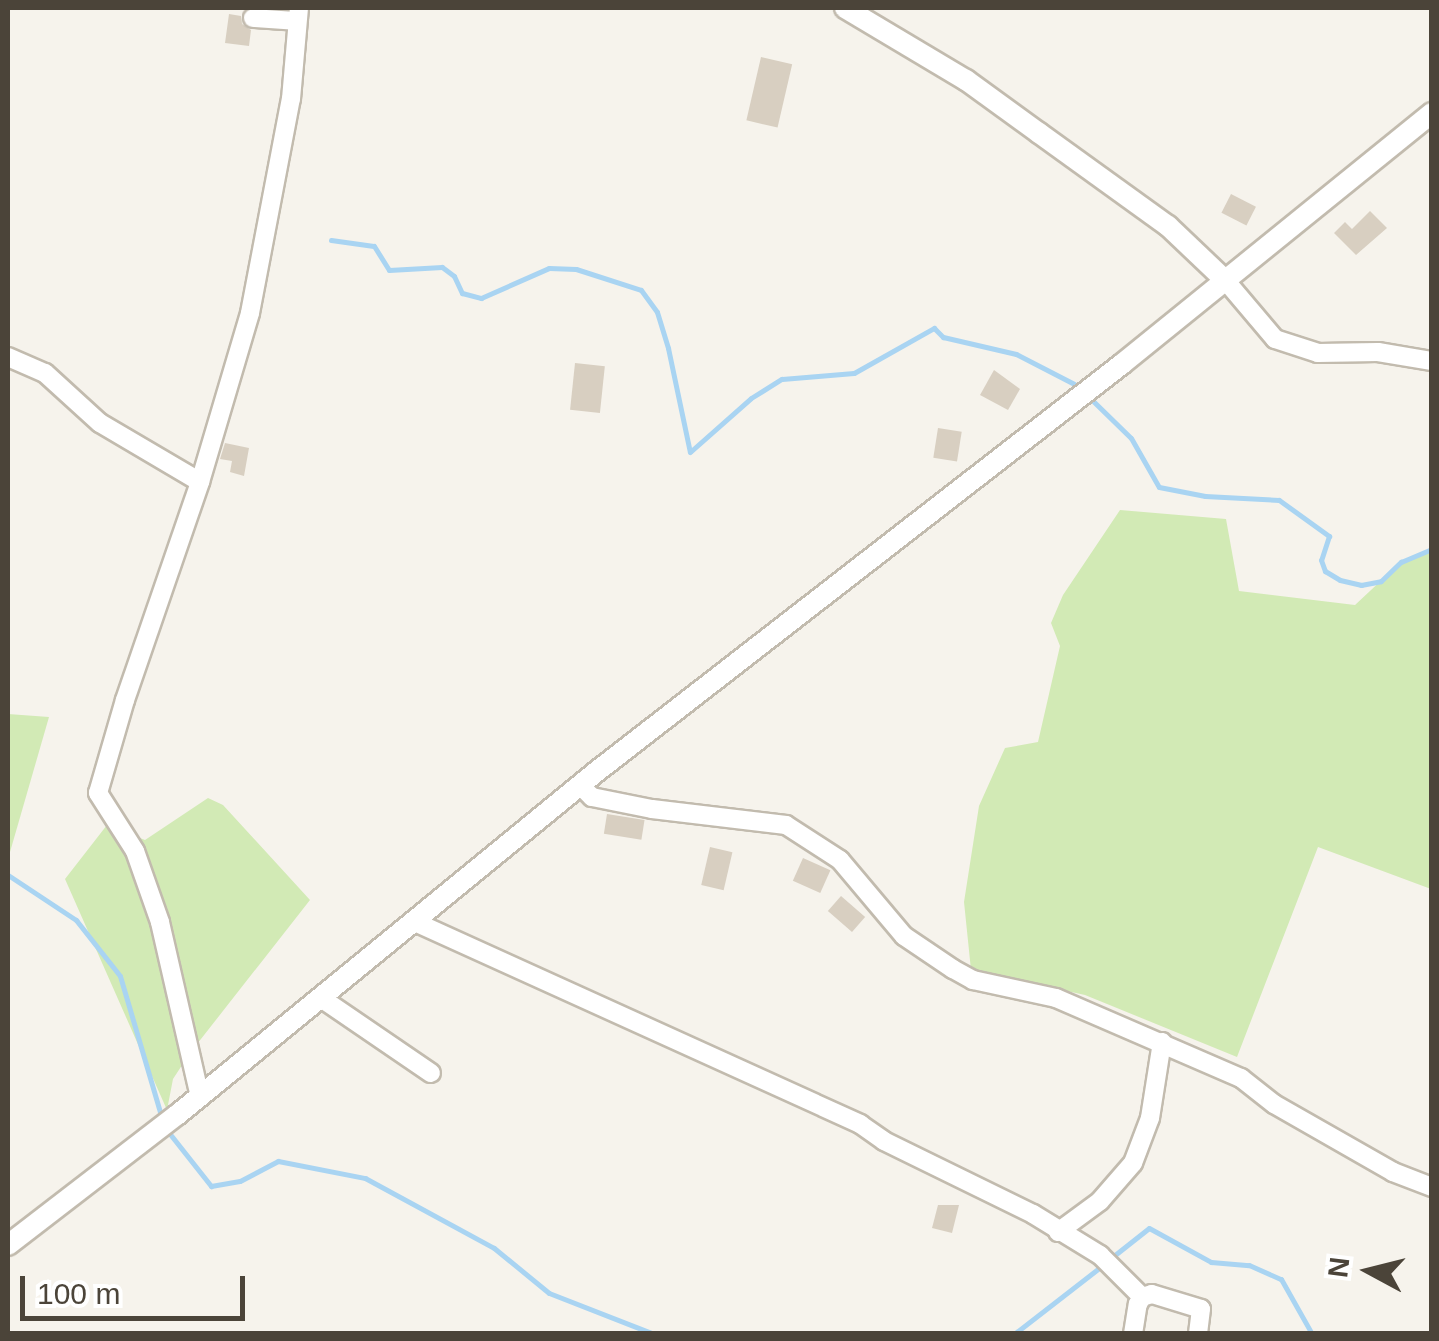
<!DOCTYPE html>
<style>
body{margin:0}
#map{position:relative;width:1439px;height:1341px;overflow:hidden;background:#f6f3ec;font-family:Arial,sans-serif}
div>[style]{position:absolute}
.green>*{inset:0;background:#d2eab5}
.stream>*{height:5px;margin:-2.5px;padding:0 2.5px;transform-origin:2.5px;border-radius:2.5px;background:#a9d4f2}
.building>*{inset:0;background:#d8cfc1;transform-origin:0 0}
.roads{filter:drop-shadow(2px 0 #c2bbae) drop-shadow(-2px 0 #c2bbae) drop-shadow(0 2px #c2bbae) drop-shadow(0 -2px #c2bbae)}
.minor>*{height:18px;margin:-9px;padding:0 9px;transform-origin:9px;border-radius:9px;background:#fff}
.tertiary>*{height:20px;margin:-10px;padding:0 10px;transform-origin:10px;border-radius:10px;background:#fff}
span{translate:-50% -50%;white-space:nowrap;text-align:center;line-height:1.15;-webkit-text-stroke:8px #fff;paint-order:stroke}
.frame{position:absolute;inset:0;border:10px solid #4b4439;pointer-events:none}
.north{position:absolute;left:1319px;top:1221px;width:100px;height:100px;-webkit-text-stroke:8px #fff;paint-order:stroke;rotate:277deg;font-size:28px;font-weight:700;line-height:40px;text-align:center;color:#4b4439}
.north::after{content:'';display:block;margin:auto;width:35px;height:45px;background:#4b4439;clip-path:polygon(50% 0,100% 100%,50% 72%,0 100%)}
.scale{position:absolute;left:20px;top:1276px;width:225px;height:45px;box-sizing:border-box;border:5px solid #4b4439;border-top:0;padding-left:12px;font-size:30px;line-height:35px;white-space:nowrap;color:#4b4439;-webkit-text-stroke:8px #fff;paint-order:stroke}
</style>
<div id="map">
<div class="green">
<i style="clip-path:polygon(1120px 510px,1226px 519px,1239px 591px,1355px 605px,1401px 562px,1431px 551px,1431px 889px,1318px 847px,1237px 1057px,1085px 995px,971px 970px,964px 902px,979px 806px,1005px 748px,1038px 742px,1060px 646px,1051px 623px,1063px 595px)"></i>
<i style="clip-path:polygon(8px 714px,49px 717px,8px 859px)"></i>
<i style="clip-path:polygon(208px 798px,223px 805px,310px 900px,190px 1053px,173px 1079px,167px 1110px,65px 879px,107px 825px,145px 840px)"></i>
</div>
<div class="stream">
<i style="left:331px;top:240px;width:43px;rotate:7.9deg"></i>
<i style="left:374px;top:246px;width:28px;rotate:58deg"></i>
<i style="left:389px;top:270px;width:53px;rotate:-3.2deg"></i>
<i style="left:442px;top:267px;width:15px;rotate:37deg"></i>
<i style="left:454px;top:276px;width:19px;rotate:65deg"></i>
<i style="left:462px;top:293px;width:20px;rotate:15deg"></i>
<i style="left:481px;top:298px;width:74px;rotate:-23.8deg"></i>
<i style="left:549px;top:268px;width:27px;rotate:2deg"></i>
<i style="left:576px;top:269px;width:68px;rotate:17.9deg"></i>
<i style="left:641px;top:290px;width:27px;rotate:54deg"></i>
<i style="left:657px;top:312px;width:38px;rotate:73deg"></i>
<i style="left:668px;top:348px;width:106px;rotate:78.1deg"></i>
<i style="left:690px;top:452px;width:81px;rotate:-41.5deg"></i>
<i style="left:751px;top:398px;width:36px;rotate:-32deg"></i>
<i style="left:782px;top:379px;width:72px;rotate:-4.8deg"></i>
<i style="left:854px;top:373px;width:92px;rotate:-29.4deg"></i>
<i style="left:934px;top:328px;width:13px;rotate:45deg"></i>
<i style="left:943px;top:337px;width:75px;rotate:13.1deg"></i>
<i style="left:1016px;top:354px;width:65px;rotate:27.3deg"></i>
<i style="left:1092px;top:400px;width:54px;rotate:44.3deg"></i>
<i style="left:1131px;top:438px;width:56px;rotate:60.3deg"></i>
<i style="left:1159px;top:487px;width:47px;rotate:11.1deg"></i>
<i style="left:1205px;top:496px;width:74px;rotate:3.1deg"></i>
<i style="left:1279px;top:500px;width:62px;rotate:35.8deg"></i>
<i style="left:1329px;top:536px;width:25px;rotate:108deg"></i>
<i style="left:1321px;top:560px;width:12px;rotate:70deg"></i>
<i style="left:1325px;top:571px;width:17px;rotate:31deg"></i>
<i style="left:1340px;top:580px;width:22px;rotate:13deg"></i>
<i style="left:1361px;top:585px;width:20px;rotate:-11deg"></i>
<i style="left:1381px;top:581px;width:28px;rotate:-44deg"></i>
<i style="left:1401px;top:562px;width:34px;rotate:-23deg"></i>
<i style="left:8px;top:875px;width:82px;rotate:33.5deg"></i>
<i style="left:76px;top:920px;width:71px;rotate:51.8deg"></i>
<i style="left:120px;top:976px;width:149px;rotate:73.6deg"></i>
<i style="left:166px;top:1129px;width:73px;rotate:51.7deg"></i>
<i style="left:211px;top:1186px;width:29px;rotate:-10deg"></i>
<i style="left:240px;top:1181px;width:43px;rotate:-27.8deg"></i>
<i style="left:278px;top:1161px;width:89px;rotate:11.1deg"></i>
<i style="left:365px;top:1178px;width:147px;rotate:28.5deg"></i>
<i style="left:494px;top:1248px;width:71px;rotate:39.3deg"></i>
<i style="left:549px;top:1293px;width:113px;rotate:21.3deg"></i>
<i style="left:1111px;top:1258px;width:48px;rotate:-38.3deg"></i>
<i style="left:1149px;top:1228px;width:71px;rotate:28.7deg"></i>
<i style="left:1211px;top:1262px;width:38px;rotate:5deg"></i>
<i style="left:1249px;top:1265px;width:35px;rotate:24deg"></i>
<i style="left:1281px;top:1279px;width:63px;rotate:60.6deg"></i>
<i style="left:1014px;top:1334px;width:113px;rotate:-37.8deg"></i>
</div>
<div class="building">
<i style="clip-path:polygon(229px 14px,241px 16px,242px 24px,251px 30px,249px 46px,225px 43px)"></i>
<i style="left:761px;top:57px;width:32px;height:65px;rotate:13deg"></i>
<i style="left:1231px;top:194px;width:28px;height:21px;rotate:27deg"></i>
<i style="clip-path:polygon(1370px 211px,1387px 228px,1356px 255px,1334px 233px,1345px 222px,1352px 229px)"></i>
<i style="left:575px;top:363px;width:30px;height:47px;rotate:6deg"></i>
<i style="clip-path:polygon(994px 370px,1020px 389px,1008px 410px,980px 395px)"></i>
<i style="left:938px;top:428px;width:24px;height:30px;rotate:9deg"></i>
<i style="clip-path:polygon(225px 443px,249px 448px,244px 476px,230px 472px,232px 461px,220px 459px)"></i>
<i style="left:607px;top:814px;width:38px;height:20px;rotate:9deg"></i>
<i style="left:710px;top:847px;width:23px;height:39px;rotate:13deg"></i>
<i style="left:803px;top:858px;width:30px;height:25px;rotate:24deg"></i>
<i style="left:841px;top:896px;width:32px;height:20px;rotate:41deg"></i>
<i style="clip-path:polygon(938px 1205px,959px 1205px,952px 1233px,932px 1228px)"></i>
</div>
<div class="roads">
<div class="minor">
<i style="left:253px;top:18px;width:44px;rotate:3.9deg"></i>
<i style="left:1226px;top:281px;width:76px;rotate:49.8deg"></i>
<i style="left:1275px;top:339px;width:45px;rotate:18deg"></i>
<i style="left:1318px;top:353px;width:60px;rotate:-1deg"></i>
<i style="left:1378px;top:352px;width:55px;rotate:9.5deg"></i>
<i style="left:8px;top:357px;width:40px;rotate:23.4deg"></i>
<i style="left:45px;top:373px;width:74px;rotate:42.3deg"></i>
<i style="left:100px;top:423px;width:116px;rotate:30.5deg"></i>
<i style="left:200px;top:482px;width:176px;rotate:-73.5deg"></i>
<i style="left:250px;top:313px;width:218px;rotate:-79.2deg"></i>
<i style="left:291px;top:99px;width:91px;rotate:-85deg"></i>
<i style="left:580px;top:785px;width:17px;rotate:45deg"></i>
<i style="left:592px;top:797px;width:61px;rotate:11.3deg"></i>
<i style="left:652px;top:809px;width:135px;rotate:6.8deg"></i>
<i style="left:786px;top:825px;width:64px;rotate:32.9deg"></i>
<i style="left:840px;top:860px;width:99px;rotate:49.9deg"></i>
<i style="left:904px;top:936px;width:59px;rotate:34deg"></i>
<i style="left:953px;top:969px;width:23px;rotate:29deg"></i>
<i style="left:973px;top:980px;width:85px;rotate:12.2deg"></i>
<i style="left:1056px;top:998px;width:202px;rotate:23.4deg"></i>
<i style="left:1241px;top:1078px;width:42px;rotate:38.2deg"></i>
<i style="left:1274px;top:1104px;width:137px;rotate:29.7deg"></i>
<i style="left:1393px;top:1172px;width:42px;rotate:21deg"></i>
<i style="left:415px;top:922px;width:489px;rotate:24.4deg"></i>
<i style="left:860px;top:1124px;width:29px;rotate:35deg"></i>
<i style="left:884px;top:1141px;width:166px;rotate:26.1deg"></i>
<i style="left:1033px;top:1214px;width:79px;rotate:31.5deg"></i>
<i style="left:1100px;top:1255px;width:59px;rotate:45deg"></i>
<i style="left:321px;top:998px;width:133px;rotate:34.3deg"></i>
<i style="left:200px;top:1097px;width:180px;rotate:-102.9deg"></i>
<i style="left:160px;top:922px;width:75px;rotate:-109.4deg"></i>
<i style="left:135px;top:851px;width:69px;rotate:-122.5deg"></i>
<i style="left:98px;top:793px;width:97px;rotate:-73.8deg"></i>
<i style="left:125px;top:700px;width:231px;rotate:-71deg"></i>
<i style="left:1058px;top:1232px;width:52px;rotate:-36.4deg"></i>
<i style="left:1100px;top:1201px;width:50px;rotate:-49deg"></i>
<i style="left:1133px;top:1163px;width:48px;rotate:-69.3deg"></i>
<i style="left:1150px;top:1118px;width:77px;rotate:-81deg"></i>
<i style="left:1133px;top:1334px;width:30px;rotate:-81deg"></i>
<i style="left:1138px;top:1304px;width:8px;rotate:-60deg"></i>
<i style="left:1142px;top:1297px;width:10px;rotate:-17deg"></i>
<i style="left:1152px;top:1294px;width:51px;rotate:17deg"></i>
<i style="left:1201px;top:1309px;width:25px;rotate:97deg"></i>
</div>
<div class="tertiary">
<i style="left:845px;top:8px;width:141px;rotate:30.8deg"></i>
<i style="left:966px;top:80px;width:90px;rotate:36deg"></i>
<i style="left:1039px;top:133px;width:159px;rotate:35.8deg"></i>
<i style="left:1168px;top:226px;width:80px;rotate:43.5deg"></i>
<i style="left:8px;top:1245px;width:213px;rotate:-37.6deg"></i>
<i style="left:177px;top:1115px;width:541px;rotate:-39.3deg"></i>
<i style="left:596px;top:772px;width:666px;rotate:-37.8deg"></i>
<i style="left:1122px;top:364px;width:399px;rotate:-39deg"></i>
</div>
</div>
<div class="frame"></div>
<div class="north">N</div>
<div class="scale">100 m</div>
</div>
